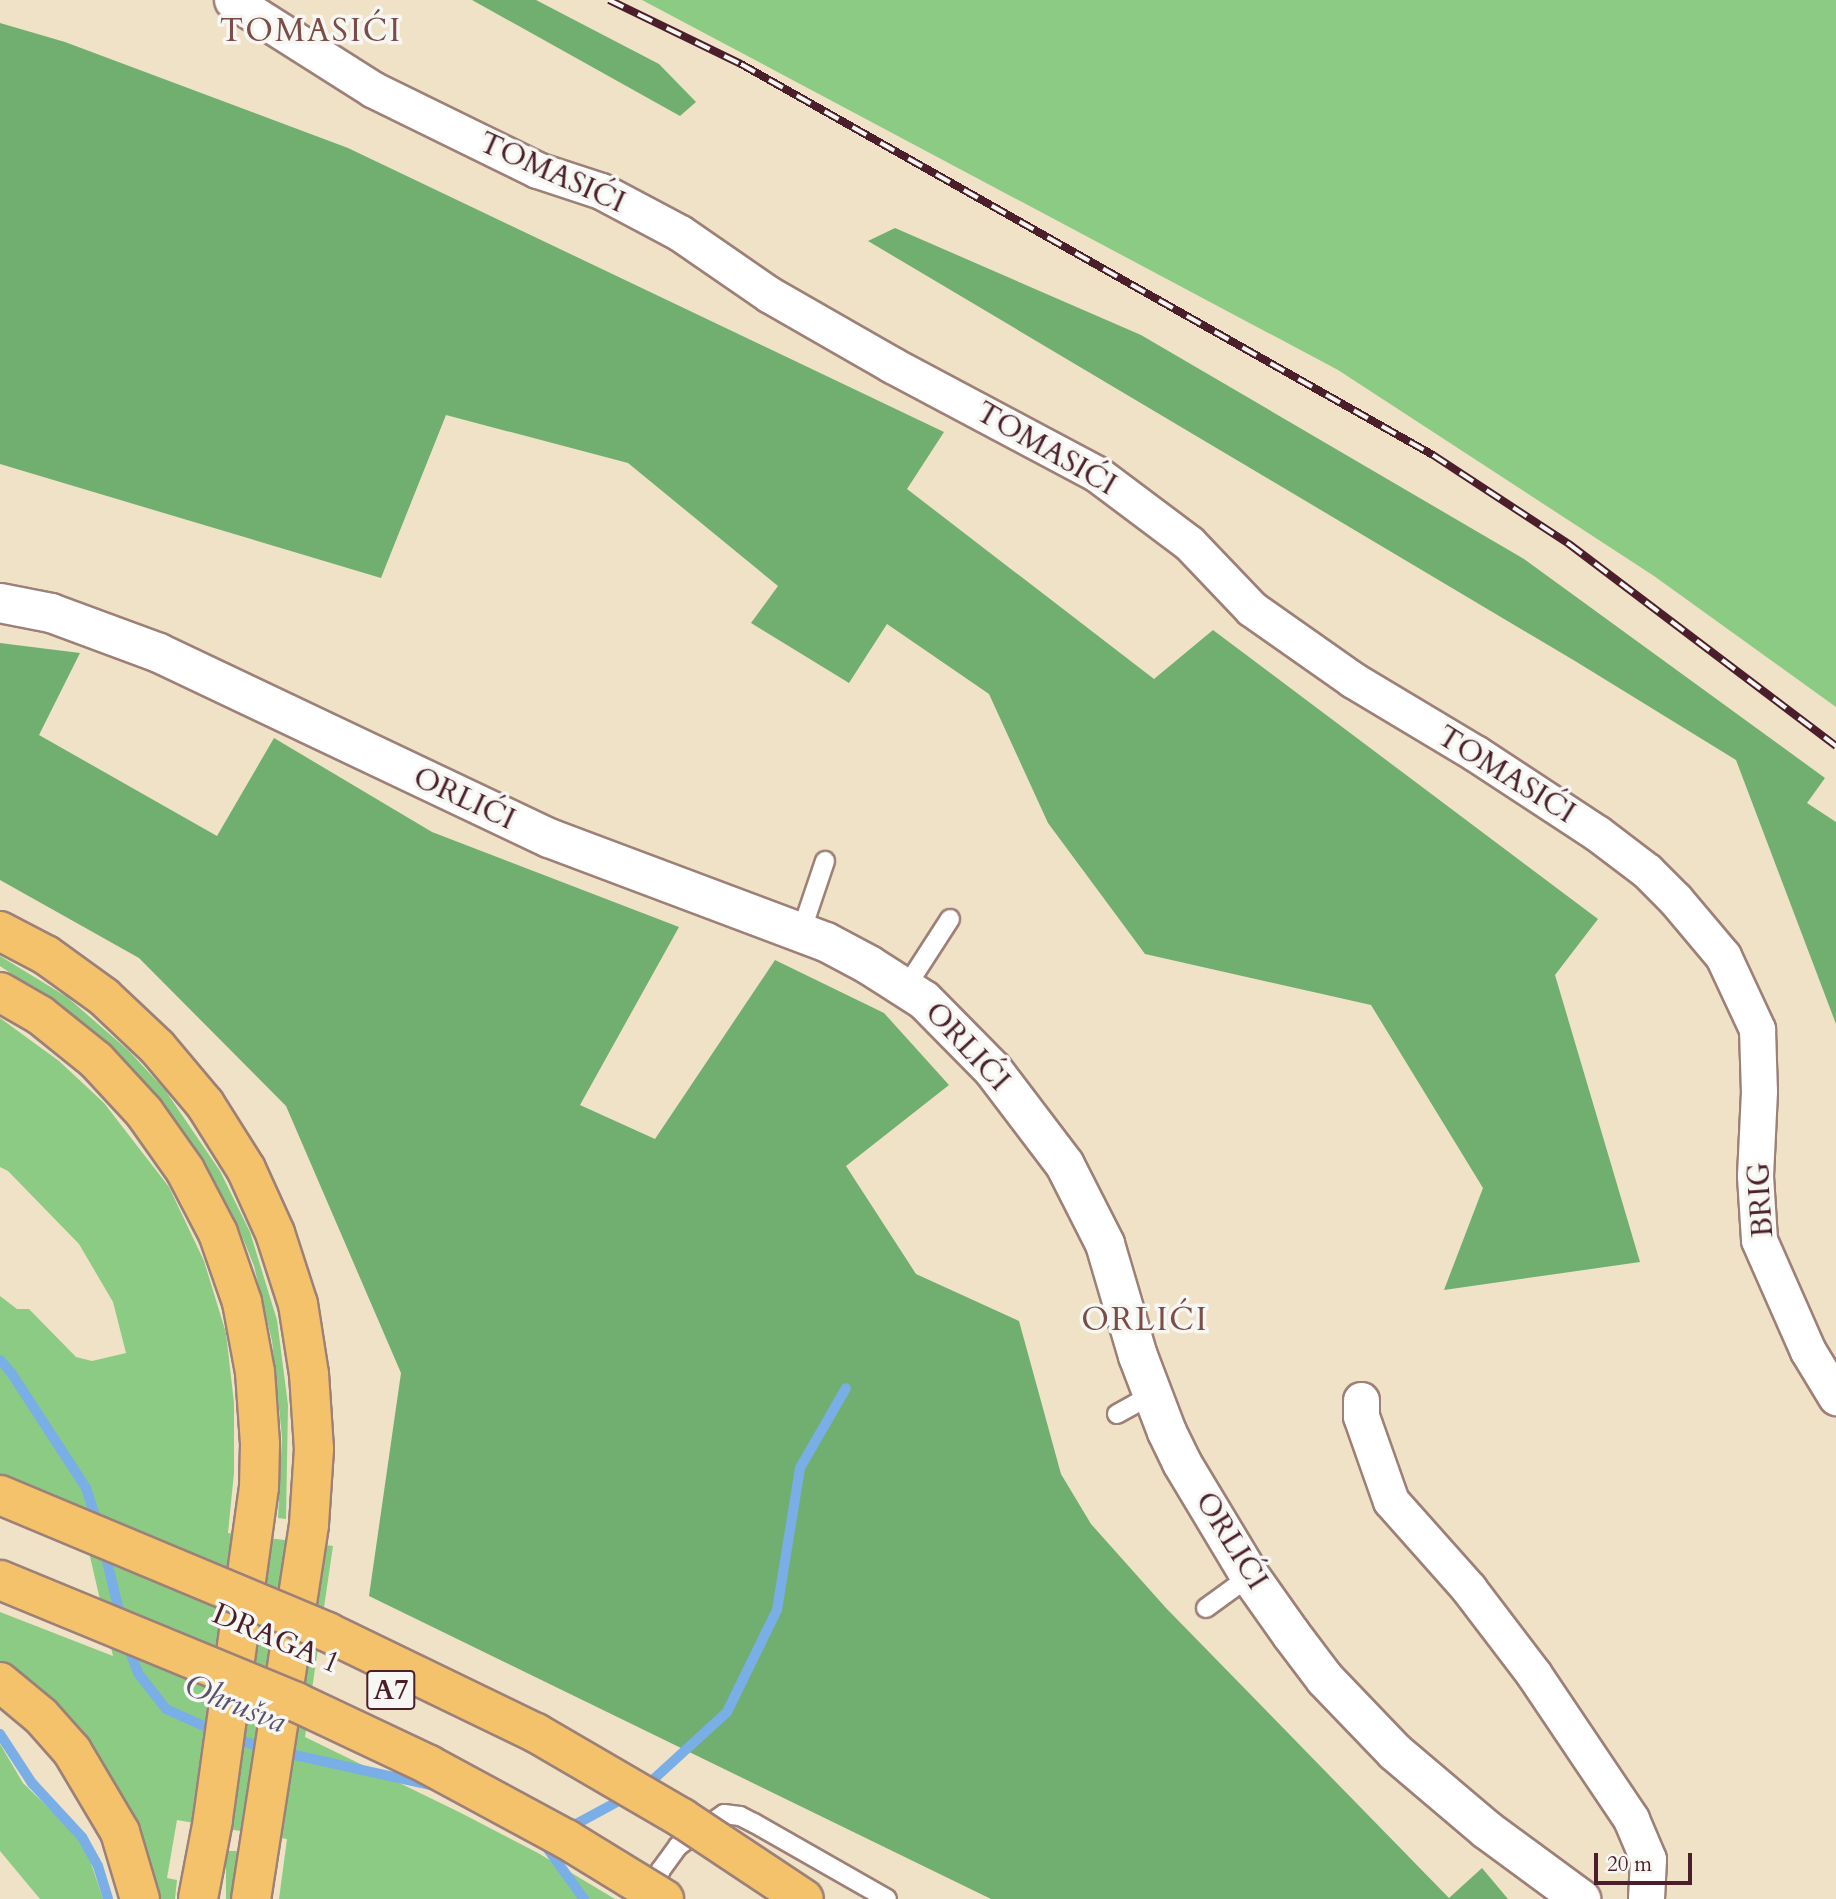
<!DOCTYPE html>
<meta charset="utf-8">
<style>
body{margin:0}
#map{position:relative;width:1836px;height:1899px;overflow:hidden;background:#f0e2c6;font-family:Cardo,serif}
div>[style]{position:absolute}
.green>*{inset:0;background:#8ccb83;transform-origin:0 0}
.forest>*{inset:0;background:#71af71}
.stream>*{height:10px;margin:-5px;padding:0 5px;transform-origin:5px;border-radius:5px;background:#7aaee7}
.roads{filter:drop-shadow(2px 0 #9d8078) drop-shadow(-2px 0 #9d8078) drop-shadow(0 2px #9d8078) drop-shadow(0 -2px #9d8078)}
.service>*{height:18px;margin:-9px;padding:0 9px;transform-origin:9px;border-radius:9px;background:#fff}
.minor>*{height:35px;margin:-17.5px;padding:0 17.5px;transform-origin:17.5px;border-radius:17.5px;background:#fff}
.tertiary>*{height:38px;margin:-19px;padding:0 19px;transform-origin:19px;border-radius:19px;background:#fff}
.trunk>*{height:38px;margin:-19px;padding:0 19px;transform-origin:19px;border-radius:19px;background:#f3c26a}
.rail>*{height:8px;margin-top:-4px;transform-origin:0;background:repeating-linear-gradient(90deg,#f6f6f2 0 16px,#4a1f2b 0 32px);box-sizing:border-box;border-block:2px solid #4a1f2b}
.bridges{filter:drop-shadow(2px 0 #9d8078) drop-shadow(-2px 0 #9d8078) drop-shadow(0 2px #9d8078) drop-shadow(0 -2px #9d8078)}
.trunk-bridge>*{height:38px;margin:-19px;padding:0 19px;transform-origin:19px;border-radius:19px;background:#f3c26a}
span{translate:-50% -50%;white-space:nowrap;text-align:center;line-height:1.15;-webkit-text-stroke:7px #f6f6f2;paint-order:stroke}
.shield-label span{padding:2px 5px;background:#f6f6f2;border:2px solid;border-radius:5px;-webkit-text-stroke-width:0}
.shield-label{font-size:28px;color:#4a1f2b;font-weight:700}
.street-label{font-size:30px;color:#4a1f2b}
.neighbourhood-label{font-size:32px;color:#7b4d49;letter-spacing:2px}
.water-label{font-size:32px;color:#5b516d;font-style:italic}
.scale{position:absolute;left:1594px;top:1853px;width:98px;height:32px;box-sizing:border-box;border:4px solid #4a1f2b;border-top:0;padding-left:9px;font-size:21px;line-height:24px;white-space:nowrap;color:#4a1f2b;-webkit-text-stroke:5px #f6f6f2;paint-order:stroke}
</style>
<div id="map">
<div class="green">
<i style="clip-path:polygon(642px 0,1836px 0,1836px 707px,1654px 576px,1338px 370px)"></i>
<i style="clip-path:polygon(0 956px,67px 997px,129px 1051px,165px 1090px,220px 1171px,250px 1232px,277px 1320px,288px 1405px,286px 1519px,278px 1518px,282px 1437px,272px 1341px,254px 1266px,236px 1221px,202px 1157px,153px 1091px,87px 1025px,0 966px)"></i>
<i style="clip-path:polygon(0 1018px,59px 1061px,104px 1103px,169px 1187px,204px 1261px,226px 1333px,234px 1403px,234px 1473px,228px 1533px,333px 1546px,305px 1737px,461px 1813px,538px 1853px,615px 1899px,279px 1899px,287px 1839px,177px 1820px,167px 1878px,177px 1880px,175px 1899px,156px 1899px,0 1667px,0 1612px,113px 1656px,79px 1509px,0 1477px,0 1296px,17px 1309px,29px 1309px,76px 1357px,92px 1361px,126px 1353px,113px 1302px,79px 1244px,8px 1171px,0 1167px)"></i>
<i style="clip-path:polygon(0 1744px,23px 1783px,73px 1832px,89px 1857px,103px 1899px,40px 1899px,0 1851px)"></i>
<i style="left:226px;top:1851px;width:11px;height:49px"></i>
</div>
<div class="forest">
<i style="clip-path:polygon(472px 0,536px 0,659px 64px,696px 102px,680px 116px)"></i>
<i style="clip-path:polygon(0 23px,65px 42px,348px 148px,944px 432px,907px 489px,1154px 679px,1213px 630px,1598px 919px,1555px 975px,1640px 1262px,1444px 1290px,1483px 1188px,1371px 1005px,1145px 954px,1048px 823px,989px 694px,887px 624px,849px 683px,751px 623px,778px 586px,628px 463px,446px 415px,381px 578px,0 464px)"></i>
<i style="clip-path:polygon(895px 228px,1141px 335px,1524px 559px,1825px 778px,1807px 803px,1836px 822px,1836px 1024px,1736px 760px,1575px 661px,868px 241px)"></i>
<i style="clip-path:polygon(0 643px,80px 653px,39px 735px,217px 836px,274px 738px,432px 832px,679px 927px,580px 1105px,655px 1139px,775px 960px,884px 1013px,949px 1085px,846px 1166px,916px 1274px,1019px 1321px,1061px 1474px,1091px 1524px,1166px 1608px,1449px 1898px,1482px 1868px,1508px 1899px,991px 1899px,369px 1596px,401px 1373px,286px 1106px,139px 958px,0 880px)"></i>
</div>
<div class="stream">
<i style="left:0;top:1360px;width:18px;rotate:49deg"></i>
<i style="left:12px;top:1374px;width:136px;rotate:57deg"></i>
<i style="left:86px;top:1488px;width:38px;rotate:72deg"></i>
<i style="left:104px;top:1549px;width:72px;rotate:76.3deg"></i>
<i style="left:127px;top:1644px;width:31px;rotate:69deg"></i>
<i style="left:138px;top:1673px;width:46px;rotate:52.1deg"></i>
<i style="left:166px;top:1709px;width:56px;rotate:24.3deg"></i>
<i style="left:0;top:1734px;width:59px;rotate:56.9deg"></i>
<i style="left:32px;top:1783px;width:74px;rotate:47.2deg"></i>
<i style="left:82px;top:1837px;width:33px;rotate:61deg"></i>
<i style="left:98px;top:1866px;width:34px;rotate:73deg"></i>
<i style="left:231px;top:1737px;width:37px;rotate:19deg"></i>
<i style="left:281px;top:1752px;width:157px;rotate:12.5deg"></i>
<i style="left:645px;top:1787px;width:111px;rotate:-42.4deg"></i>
<i style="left:727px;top:1712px;width:114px;rotate:-63.9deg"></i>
<i style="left:777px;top:1610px;width:144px;rotate:-80.8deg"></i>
<i style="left:800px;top:1468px;width:92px;rotate:-60.1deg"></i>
<i style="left:567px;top:1829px;width:69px;rotate:-28.4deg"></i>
<i style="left:545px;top:1845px;width:67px;rotate:54.2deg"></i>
</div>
<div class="roads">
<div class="service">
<i style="left:801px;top:932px;width:75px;rotate:-71.3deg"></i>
<i style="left:906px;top:987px;width:81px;rotate:-57.1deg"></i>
<i style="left:1117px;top:1414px;width:39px;rotate:-29deg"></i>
<i style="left:1206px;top:1608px;width:54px;rotate:-36deg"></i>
<i style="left:655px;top:1895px;width:25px;rotate:-78deg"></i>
<i style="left:660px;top:1871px;width:31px;rotate:-54deg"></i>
<i style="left:678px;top:1846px;width:56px;rotate:-34.8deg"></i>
<i style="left:724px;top:1814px;width:16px;rotate:7deg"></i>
<i style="left:740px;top:1816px;width:16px;rotate:27deg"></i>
<i style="left:754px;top:1823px;width:153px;rotate:29.7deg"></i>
</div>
<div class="minor">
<i style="left:232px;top:0;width:166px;rotate:32.4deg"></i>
<i style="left:372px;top:89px;width:184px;rotate:26.1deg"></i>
<i style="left:537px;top:170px;width:67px;rotate:18.2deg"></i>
<i style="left:601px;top:191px;width:89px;rotate:28deg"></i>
<i style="left:680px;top:233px;width:109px;rotate:34.6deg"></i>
<i style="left:770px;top:295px;width:141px;rotate:29.8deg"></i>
<i style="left:892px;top:365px;width:232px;rotate:28deg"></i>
<i style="left:1097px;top:474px;width:115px;rotate:36.9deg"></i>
<i style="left:1189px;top:543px;width:91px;rotate:46.3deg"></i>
<i style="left:1252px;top:609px;width:123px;rotate:35.1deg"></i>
<i style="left:1353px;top:680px;width:142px;rotate:30.9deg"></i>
<i style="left:1475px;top:753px;width:146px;rotate:33.3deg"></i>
<i style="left:1597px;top:833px;width:63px;rotate:37.2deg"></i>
<i style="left:1647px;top:871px;width:40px;rotate:45deg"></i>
<i style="left:1675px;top:899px;width:75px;rotate:49.9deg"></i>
<i style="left:1723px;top:956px;width:81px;rotate:65deg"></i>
<i style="left:1757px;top:1029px;width:62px;rotate:88.2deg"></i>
<i style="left:1759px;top:1091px;width:85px;rotate:92.7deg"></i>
<i style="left:1755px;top:1176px;width:64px;rotate:86.4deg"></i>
<i style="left:1759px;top:1240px;width:121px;rotate:66.2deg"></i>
<i style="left:1808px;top:1351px;width:54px;rotate:58.7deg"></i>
<i style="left:1361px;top:1400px;width:16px;rotate:90deg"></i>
<i style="left:1361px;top:1416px;width:90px;rotate:70.6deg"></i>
<i style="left:1391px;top:1501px;width:118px;rotate:48.4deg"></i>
<i style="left:1469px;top:1589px;width:106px;rotate:52.7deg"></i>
<i style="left:1533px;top:1673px;width:176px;rotate:56.1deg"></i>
<i style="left:1631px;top:1819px;width:43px;rotate:67deg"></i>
<i style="left:1648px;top:1859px;width:40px;rotate:92.9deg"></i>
</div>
<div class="tertiary">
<i style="left:0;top:603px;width:52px;rotate:11.1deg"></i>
<i style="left:51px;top:613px;width:115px;rotate:20.3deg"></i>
<i style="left:159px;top:653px;width:432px;rotate:25.4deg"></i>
<i style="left:549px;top:838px;width:296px;rotate:20.6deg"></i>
<i style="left:826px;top:942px;width:49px;rotate:28.1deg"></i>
<i style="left:869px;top:965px;width:65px;rotate:32.5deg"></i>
<i style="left:924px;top:1000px;width:98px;rotate:45.4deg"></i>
<i style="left:993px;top:1070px;width:119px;rotate:52.8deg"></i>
<i style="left:1065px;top:1165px;width:89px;rotate:63.1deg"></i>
<i style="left:1105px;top:1244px;width:117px;rotate:73.6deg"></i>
<i style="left:1138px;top:1356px;width:81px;rotate:69.1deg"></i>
<i style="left:1167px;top:1432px;width:34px;rotate:64deg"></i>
<i style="left:1182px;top:1463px;width:132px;rotate:59deg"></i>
<i style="left:1250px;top:1576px;width:71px;rotate:54.7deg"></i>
<i style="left:1291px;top:1634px;width:56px;rotate:52.9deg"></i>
<i style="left:1325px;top:1679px;width:101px;rotate:46.2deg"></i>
<i style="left:1395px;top:1752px;width:121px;rotate:40.3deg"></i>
<i style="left:1487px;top:1830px;width:117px;rotate:36.3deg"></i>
</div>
<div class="trunk">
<i style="left:0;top:931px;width:52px;rotate:27.6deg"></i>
<i style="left:46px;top:955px;width:72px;rotate:35.9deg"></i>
<i style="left:104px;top:997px;width:73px;rotate:43.3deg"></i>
<i style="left:157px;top:1047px;width:75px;rotate:49.9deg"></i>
<i style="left:205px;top:1104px;width:77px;rotate:57.8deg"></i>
<i style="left:246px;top:1169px;width:70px;rotate:65.6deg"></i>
<i style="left:275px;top:1233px;width:75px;rotate:72.1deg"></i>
<i style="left:298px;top:1304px;width:71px;rotate:81.1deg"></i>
<i style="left:309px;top:1374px;width:75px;rotate:86.2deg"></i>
<i style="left:314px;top:1449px;width:76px;rotate:93.8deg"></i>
<i style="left:309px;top:1525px;width:378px;rotate:98.8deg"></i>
<i style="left:0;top:992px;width:46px;rotate:29.9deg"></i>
<i style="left:40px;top:1015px;width:72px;rotate:38.8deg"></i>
<i style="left:96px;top:1060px;width:71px;rotate:47.3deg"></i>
<i style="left:144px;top:1112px;width:71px;rotate:54.7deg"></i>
<i style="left:185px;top:1170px;width:71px;rotate:62.4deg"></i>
<i style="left:218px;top:1233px;width:73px;rotate:70.8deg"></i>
<i style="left:242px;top:1302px;width:71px;rotate:79.5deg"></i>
<i style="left:255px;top:1372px;width:72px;rotate:86deg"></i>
<i style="left:260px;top:1444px;width:43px;rotate:91.3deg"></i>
<i style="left:259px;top:1487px;width:336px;rotate:97.9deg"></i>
<i style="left:213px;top:1820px;width:80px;rotate:100.8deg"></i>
<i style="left:0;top:1682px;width:53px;rotate:39.7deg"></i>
<i style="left:41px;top:1716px;width:47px;rotate:48.5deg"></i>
<i style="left:72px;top:1751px;width:94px;rotate:59.3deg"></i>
<i style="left:120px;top:1832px;width:70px;rotate:73.4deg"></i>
</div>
</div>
<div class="rail">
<i style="left:609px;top:0;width:147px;rotate:25.9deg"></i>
<i style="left:741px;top:64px;width:795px;rotate:29.47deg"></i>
<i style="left:1433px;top:455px;width:163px;rotate:33.2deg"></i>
<i style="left:1569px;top:544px;width:335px;rotate:37.1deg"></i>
</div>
<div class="bridges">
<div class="trunk-bridge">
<i style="left:0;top:1495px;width:355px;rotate:22.7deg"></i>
<i style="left:327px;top:1632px;width:232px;rotate:25.8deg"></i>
<i style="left:536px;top:1733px;width:169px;rotate:30.2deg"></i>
<i style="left:682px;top:1818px;width:146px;rotate:33.6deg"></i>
<i style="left:0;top:1580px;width:320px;rotate:22.4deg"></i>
<i style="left:296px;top:1702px;width:147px;rotate:25.3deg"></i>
<i style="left:429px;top:1765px;width:156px;rotate:28.4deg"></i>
<i style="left:566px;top:1839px;width:115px;rotate:31.5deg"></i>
</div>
</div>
<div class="shield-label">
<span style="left:391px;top:1690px">A7</span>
</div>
<div class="street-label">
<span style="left:552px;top:173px;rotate:24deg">TOMASIĆI</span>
<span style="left:1046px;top:449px;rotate:30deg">TOMASIĆI</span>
<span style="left:1506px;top:775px;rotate:32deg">TOMASIĆI</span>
<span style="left:464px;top:799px;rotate:25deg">ORLIĆI</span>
<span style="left:967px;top:1047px;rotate:47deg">ORLIĆI</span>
<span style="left:1761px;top:1200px;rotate:-94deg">BRIG</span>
<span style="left:1231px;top:1541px;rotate:58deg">ORLIĆI</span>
<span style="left:276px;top:1639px;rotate:23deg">DRAGA 1</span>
</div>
<div class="neighbourhood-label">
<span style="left:311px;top:31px">TOMASIĆI</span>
<span style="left:1145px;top:1320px">ORLIĆI</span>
</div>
<div class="water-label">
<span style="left:235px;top:1704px;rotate:22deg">Ohrušva</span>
</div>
<div class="scale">20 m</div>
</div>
